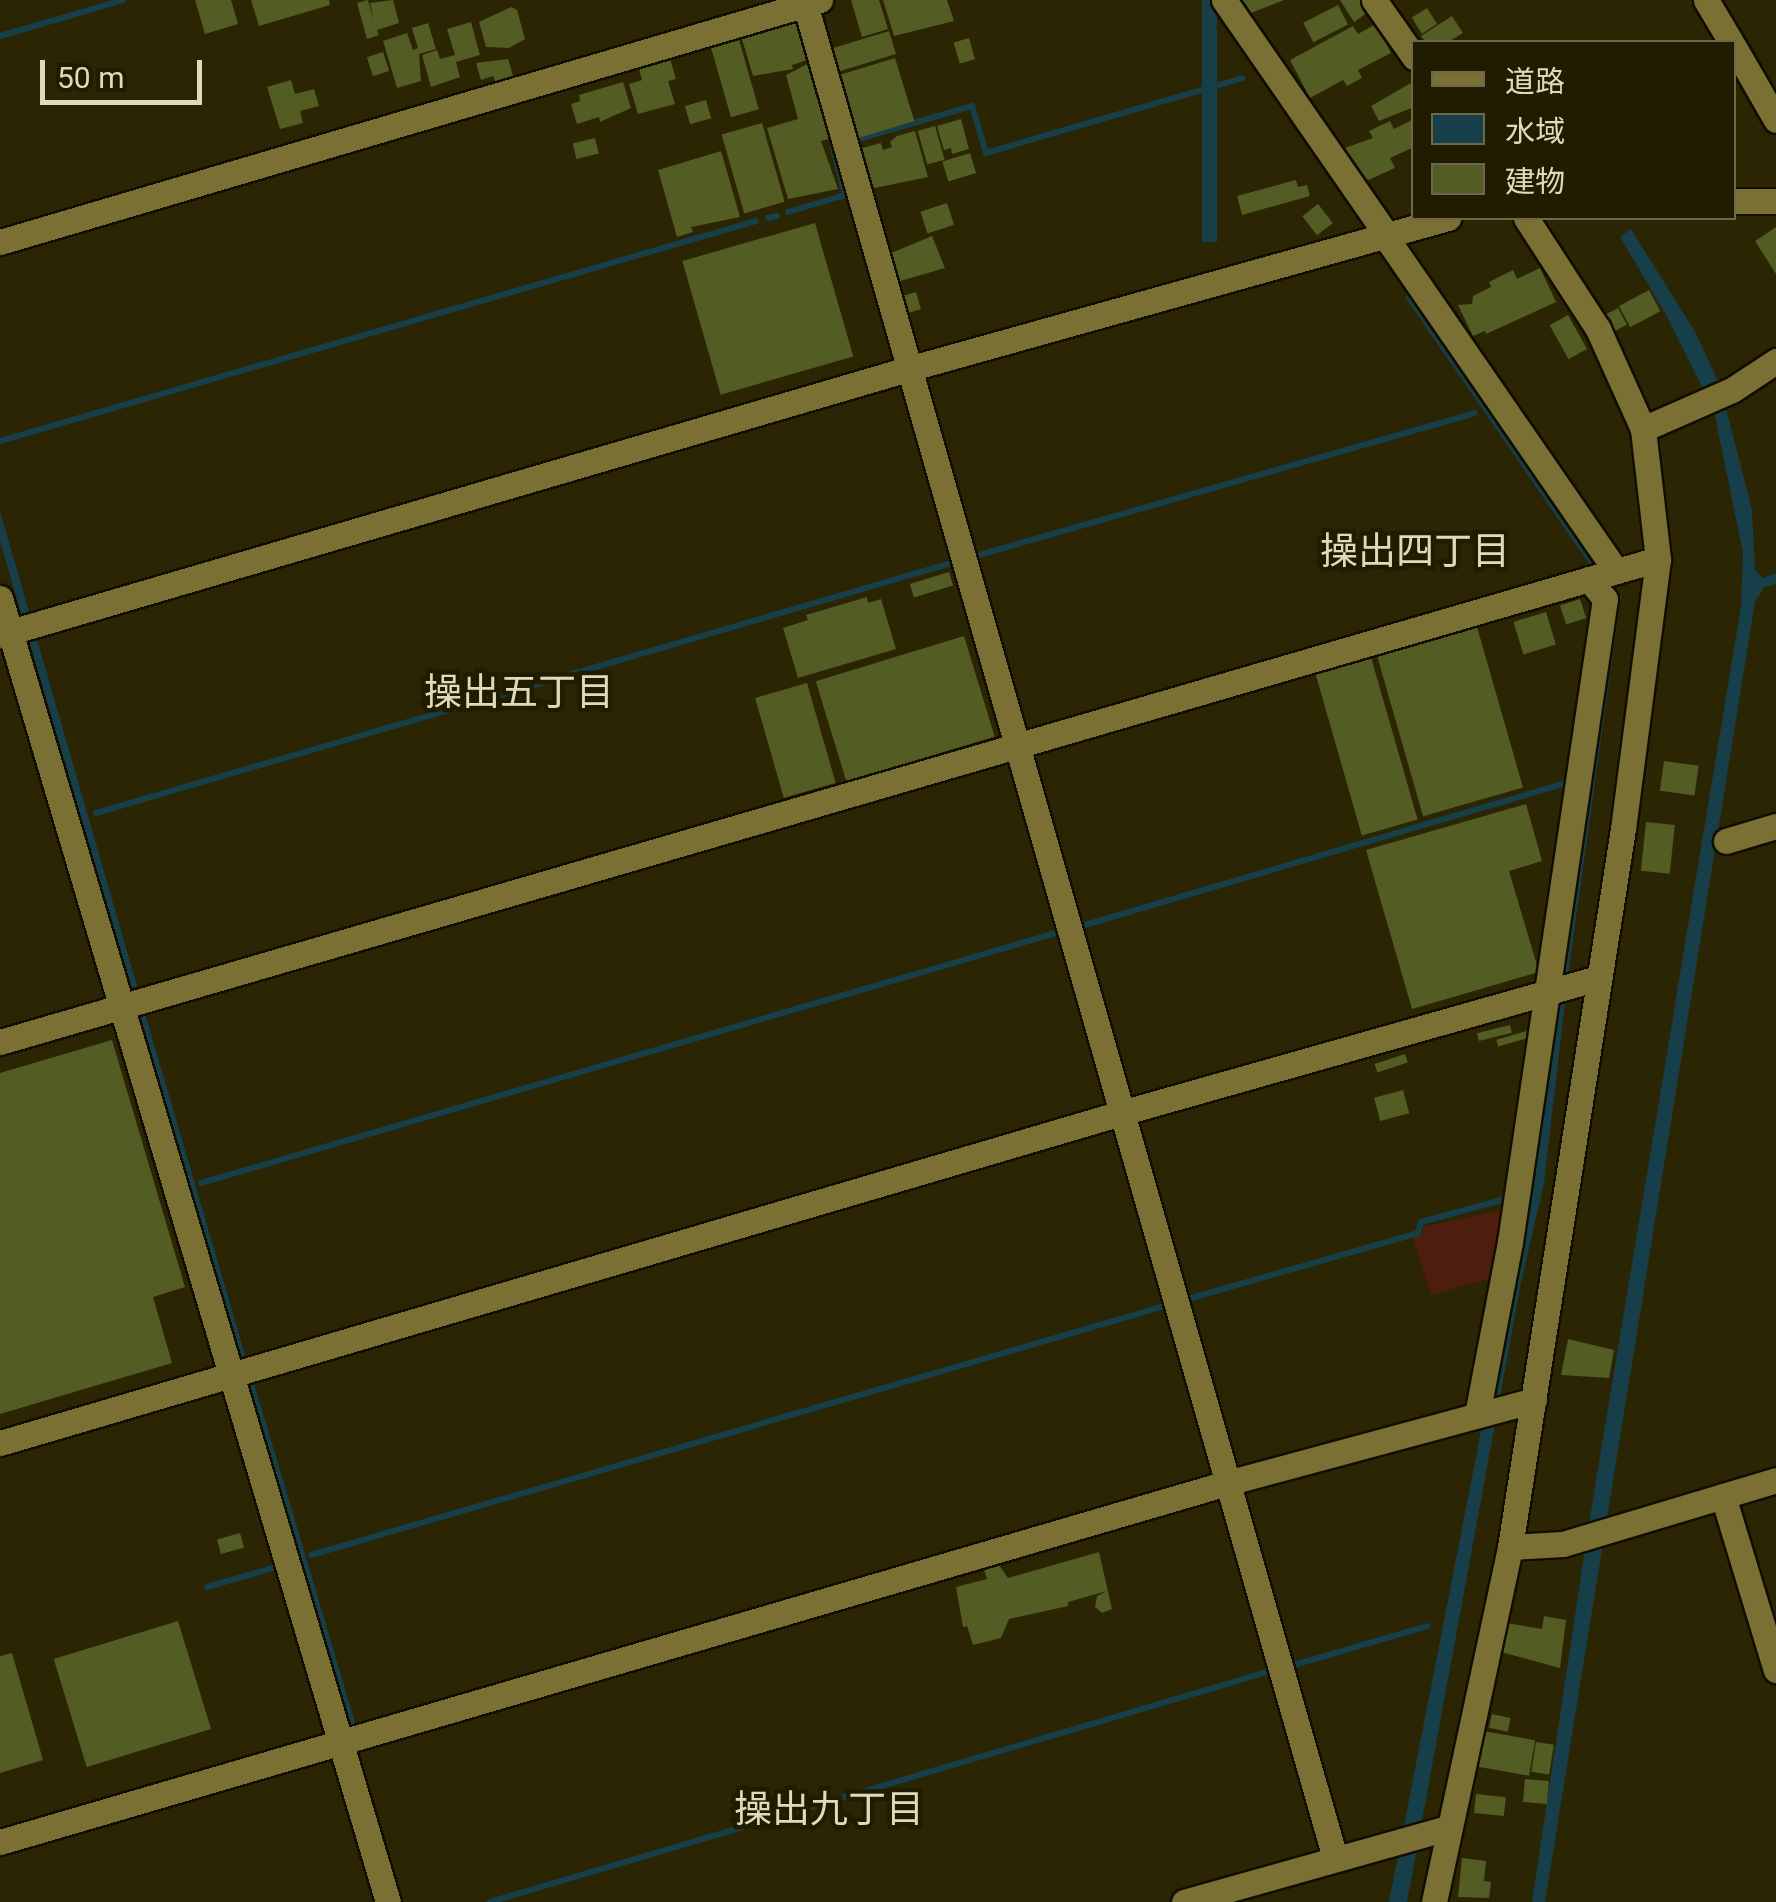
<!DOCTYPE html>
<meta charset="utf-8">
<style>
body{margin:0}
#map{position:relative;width:1776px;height:1902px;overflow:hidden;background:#2b2504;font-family:Roboto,"Noto Sans JP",sans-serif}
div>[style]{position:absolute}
.green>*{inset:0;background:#4f1d0d}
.water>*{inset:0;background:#163f4a;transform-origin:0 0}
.stream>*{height:6px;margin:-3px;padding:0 3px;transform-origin:3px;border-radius:3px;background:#163f4a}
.building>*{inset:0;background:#525c23;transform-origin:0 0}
.roads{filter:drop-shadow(2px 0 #110e00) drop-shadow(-2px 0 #110e00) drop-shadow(0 2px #110e00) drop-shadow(0 -2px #110e00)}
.street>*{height:25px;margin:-12.5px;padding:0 12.5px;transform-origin:12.5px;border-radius:12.5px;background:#7b7033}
.secondary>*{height:25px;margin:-12.5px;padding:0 12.5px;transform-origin:12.5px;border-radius:12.5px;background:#7b7033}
span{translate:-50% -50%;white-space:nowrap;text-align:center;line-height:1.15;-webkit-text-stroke:9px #211b00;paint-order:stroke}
.neighbourhood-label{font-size:38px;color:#dfdabb}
.legend{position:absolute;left:1411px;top:40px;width:325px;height:180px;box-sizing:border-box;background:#211b00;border:2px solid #6d674b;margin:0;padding:12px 18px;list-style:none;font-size:30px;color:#dfdabb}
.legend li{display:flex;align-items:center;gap:20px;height:50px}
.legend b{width:50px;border:2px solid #6d674b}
.scale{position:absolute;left:40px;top:60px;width:162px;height:45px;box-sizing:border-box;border:5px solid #dfdabb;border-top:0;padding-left:12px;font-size:30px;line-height:35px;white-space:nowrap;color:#dfdabb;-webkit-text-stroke:8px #211b00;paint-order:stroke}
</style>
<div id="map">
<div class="green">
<i style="clip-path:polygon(1510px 1208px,1498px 1276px,1431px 1295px,1413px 1238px,1422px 1235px,1423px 1227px)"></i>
</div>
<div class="water">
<i style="left:1202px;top:0;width:15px;height:242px"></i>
<i style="clip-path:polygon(1631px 229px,1694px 330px,1720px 385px,1752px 510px,1755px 570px,1763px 578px,1776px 573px,1776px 584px,1764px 587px,1755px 602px,1545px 1902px,1532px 1902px,1588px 1529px,1741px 607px,1743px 553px,1714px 411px,1665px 313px,1620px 237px)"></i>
<i style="clip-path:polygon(1417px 291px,1621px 596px,1569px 968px,1544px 1183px,1521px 1283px,1407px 1902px,1389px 1902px,1482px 1426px,1612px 597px,1405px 297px)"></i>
<i style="clip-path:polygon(0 511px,137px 986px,131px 988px,0 541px)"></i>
<i style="clip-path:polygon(144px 1010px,246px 1358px,240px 1360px,139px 1012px)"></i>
<i style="clip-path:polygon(253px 1380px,306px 1557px,356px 1726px,349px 1728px,247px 1382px)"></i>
</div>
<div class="stream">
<i style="left:0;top:36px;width:128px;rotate:-16.3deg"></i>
<i style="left:862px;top:138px;width:115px;rotate:-16.2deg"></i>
<i style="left:972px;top:106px;width:49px;rotate:73.4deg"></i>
<i style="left:986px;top:153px;width:267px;rotate:-16.3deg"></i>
<i style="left:788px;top:212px;width:59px;rotate:-16.6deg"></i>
<i style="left:845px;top:195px;width:49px;rotate:-104.3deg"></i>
<i style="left:768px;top:218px;width:9px;rotate:-13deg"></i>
<i style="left:0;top:441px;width:787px;rotate:-16.23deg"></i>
<i style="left:972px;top:557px;width:523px;rotate:-15.98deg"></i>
<i style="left:96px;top:813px;width:888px;rotate:-16.29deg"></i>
<i style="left:1078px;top:927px;width:509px;rotate:-16.44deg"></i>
<i style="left:201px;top:1183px;width:891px;rotate:-16.3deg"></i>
<i style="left:1188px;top:1299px;width:239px;rotate:-16deg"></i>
<i style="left:1418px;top:1233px;width:11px;rotate:-75deg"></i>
<i style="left:1421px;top:1222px;width:91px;rotate:-15.3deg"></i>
<i style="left:311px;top:1555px;width:893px;rotate:-16.26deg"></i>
<i style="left:207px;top:1587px;width:72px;rotate:-16.2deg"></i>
<i style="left:1297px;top:1664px;width:136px;rotate:-16.2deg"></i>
<i style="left:490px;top:1902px;width:810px;rotate:-16.49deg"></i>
</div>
<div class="building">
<i style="clip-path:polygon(195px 0,231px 0,238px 24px,205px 34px)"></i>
<i style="clip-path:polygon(251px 0,329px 0,330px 5px,259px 26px)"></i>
<i style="clip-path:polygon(368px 0,374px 22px,370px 3px,393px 0,399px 23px,377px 30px,379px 35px,367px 39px,357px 3px)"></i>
<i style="clip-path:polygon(851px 0,879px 0,888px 29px,862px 37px)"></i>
<i style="clip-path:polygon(883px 0,947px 0,954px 21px,894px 36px)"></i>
<i style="clip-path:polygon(1232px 0,1284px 0,1241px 17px)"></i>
<i style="clip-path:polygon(1340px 0,1360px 0,1368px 12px,1354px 22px)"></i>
<i style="left:1338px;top:5px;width:22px;height:39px;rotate:63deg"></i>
<i style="clip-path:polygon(511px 7px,517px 10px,525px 39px,509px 48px,486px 47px,479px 22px)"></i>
<i style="left:1427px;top:8px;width:19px;height:18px;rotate:58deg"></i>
<i style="clip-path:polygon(1452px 16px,1463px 33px,1448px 42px,1426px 42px,1421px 36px)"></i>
<i style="clip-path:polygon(790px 19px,799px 23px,810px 59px,792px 65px,793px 69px,753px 76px,742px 39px)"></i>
<i style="clip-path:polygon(471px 22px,480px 55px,456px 62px,460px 77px,431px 87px,422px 55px,437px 50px,440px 59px,455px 55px,447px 29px)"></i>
<i style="clip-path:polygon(428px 23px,436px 49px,419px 54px,421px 81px,397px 88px,383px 41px,407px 33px,413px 50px,418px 48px,412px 28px)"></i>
<i style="clip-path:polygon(1376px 24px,1391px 53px,1358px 70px,1362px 78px,1347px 86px,1343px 80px,1310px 98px,1290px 60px,1353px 26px,1358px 34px)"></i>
<i style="left:889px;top:31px;width:24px;height:60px;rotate:73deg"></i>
<i style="left:969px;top:38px;width:22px;height:16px;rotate:74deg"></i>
<i style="left:739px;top:40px;width:72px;height:29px;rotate:74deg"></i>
<i style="left:383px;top:52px;width:20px;height:17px;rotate:72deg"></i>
<i style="left:895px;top:58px;width:66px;height:59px;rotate:73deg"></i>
<i style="clip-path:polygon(508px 59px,514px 79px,496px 84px,493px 76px,481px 80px,476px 63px)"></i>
<i style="clip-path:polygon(670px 59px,676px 79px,668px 81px,675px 104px,638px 114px,629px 84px,642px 80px,639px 69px)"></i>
<i style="clip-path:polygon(811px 62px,833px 138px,821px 141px,838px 189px,788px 199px,767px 128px,798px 119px,786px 75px)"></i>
<i style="clip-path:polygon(291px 80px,295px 94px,314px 89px,319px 106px,300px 111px,303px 123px,280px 129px,267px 87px)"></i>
<i style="clip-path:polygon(623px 82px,631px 108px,600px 122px,599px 117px,577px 124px,571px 104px,580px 101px,579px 95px)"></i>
<i style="clip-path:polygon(1411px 83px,1414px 107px,1379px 121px,1371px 106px)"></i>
<i style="left:706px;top:100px;width:19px;height:22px;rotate:74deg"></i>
<i style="clip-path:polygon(961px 119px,969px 149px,952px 154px,951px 148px,944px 150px,937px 126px)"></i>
<i style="clip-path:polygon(1414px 119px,1414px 147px,1390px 158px,1395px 168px,1364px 182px,1359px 171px,1351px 174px,1339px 150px,1373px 138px,1369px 131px,1390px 121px,1394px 129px)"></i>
<i style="left:762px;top:123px;width:82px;height:42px;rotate:74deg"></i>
<i style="left:935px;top:126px;width:35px;height:18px;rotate:74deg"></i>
<i style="clip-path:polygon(915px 131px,928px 177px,870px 189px,859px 149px,881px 143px,883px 150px,892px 147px,890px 142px,897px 136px)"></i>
<i style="left:595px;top:138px;width:16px;height:23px;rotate:76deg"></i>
<i style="clip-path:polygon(721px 151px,740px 217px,691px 227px,693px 232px,677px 237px,658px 170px)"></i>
<i style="left:970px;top:153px;width:21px;height:29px;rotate:73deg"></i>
<i style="clip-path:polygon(1296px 180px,1298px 187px,1307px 185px,1310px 196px,1242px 215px,1237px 196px)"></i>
<i style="left:947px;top:203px;width:23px;height:28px;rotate:72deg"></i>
<i style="left:1318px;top:204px;width:24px;height:20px;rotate:52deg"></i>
<i style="left:815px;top:223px;width:139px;height:138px;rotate:74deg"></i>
<i style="clip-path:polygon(1776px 227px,1776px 274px,1755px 241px)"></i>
<i style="clip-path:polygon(932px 236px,945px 268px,897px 282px,889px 254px)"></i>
<i style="clip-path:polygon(1540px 268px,1556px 302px,1486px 334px,1485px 331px,1473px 336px,1458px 305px,1472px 304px,1473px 296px,1491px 287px,1489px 282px,1513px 270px,1517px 279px)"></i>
<i style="left:1649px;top:290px;width:24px;height:34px;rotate:62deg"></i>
<i style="left:916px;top:292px;width:18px;height:17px;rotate:74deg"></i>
<i style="left:1618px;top:308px;width:19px;height:15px;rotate:62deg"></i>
<i style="left:1568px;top:315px;width:39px;height:21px;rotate:61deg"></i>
<i style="left:949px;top:572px;width:14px;height:41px;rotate:73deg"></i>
<i style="clip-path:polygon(867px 597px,868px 603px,881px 599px,896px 649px,798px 678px,783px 628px,808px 620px,806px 615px)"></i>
<i style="left:1580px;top:599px;width:20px;height:21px;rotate:72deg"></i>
<i style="left:1546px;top:612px;width:34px;height:34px;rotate:73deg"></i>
<i style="left:1477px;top:627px;width:167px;height:104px;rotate:74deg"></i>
<i style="left:964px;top:636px;width:105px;height:155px;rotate:73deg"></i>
<i style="left:1371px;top:657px;width:169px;height:58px;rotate:74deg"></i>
<i style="left:807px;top:683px;width:104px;height:54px;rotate:74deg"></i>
<i style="left:1664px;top:761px;width:35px;height:30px;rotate:8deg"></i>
<i style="clip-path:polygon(1526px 804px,1542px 861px,1509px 871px,1539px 972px,1412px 1009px,1366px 850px)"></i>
<i style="left:1646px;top:822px;width:29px;height:49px;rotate:6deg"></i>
<i style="left:1510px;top:1025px;width:8px;height:34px;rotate:76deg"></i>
<i style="left:1530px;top:1030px;width:7px;height:35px;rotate:74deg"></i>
<i style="clip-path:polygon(112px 1040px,185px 1287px,153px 1297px,172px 1363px,0 1414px,0 1073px)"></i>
<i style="left:1405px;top:1054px;width:9px;height:32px;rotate:72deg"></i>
<i style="left:1403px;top:1090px;width:24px;height:30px;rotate:75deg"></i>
<i style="clip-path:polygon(1568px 1339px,1614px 1350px,1609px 1378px,1561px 1375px)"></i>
<i style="left:240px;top:1533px;width:15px;height:24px;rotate:74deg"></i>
<i style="clip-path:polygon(1099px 1552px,1112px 1609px,1102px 1613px,1095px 1607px,1097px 1596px,1107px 1591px,1068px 1602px,1068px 1606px,1009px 1619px,1001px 1638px,973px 1645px,967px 1626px,963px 1627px,956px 1587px,987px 1579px,984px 1569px,999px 1565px,1008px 1578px)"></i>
<i style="clip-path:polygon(1544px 1616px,1566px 1620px,1560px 1668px,1501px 1652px,1506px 1623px,1542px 1629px)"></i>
<i style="left:178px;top:1621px;width:113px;height:130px;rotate:73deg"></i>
<i style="clip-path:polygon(12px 1653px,43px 1760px,0 1773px,0 1656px)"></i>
<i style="left:1492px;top:1714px;width:19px;height:14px;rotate:12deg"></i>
<i style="left:1483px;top:1731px;width:53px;height:36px;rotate:10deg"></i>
<i style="left:1536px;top:1742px;width:18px;height:30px;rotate:9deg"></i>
<i style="left:1525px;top:1779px;width:24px;height:23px;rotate:5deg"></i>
<i style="left:1476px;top:1794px;width:30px;height:19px;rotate:6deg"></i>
<i style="clip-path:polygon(1462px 1858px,1486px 1861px,1484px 1881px,1491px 1882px,1489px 1898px,1458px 1897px)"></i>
</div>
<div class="roads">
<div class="street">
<i style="left:804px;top:0;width:1932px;rotate:74.05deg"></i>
<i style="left:1224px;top:0;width:286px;rotate:55.3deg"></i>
<i style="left:1385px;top:236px;width:407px;rotate:55.4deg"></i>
<i style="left:0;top:242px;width:855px;rotate:-16.44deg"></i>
<i style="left:1643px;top:429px;width:97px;rotate:-23.7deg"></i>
<i style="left:1732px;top:390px;width:53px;rotate:-33.4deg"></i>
<i style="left:0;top:598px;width:1360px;rotate:73.43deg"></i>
<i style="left:1726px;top:841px;width:52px;rotate:-16.7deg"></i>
<i style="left:0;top:1042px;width:1727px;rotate:-16.24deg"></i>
<i style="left:1477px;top:1415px;width:176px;rotate:-79.2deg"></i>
<i style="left:1510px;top:1242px;width:650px;rotate:-81.6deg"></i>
<i style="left:1605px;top:599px;width:26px;rotate:-129deg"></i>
<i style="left:0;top:1443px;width:1169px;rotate:-16.4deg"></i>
<i style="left:1121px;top:1113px;width:497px;rotate:-15.8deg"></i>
<i style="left:1723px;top:1496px;width:182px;rotate:73.1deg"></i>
<i style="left:1510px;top:1547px;width:53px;rotate:-3.2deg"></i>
<i style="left:1563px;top:1544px;width:222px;rotate:-16.7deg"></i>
<i style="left:1184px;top:1902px;width:273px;rotate:-15.7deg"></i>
<i style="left:1434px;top:1902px;width:363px;rotate:-77.9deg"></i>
<i style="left:1510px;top:1547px;width:727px;rotate:-81.06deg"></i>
<i style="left:1623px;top:829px;width:272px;rotate:-82.6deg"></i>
<i style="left:1658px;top:559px;width:131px;rotate:-96.6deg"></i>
<i style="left:1643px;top:429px;width:110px;rotate:-114.2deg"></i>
<i style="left:1598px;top:329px;width:132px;rotate:-123deg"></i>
</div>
<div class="secondary">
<i style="left:1374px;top:0;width:70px;rotate:54.9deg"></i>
<i style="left:1706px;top:0;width:49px;rotate:59.2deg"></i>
<i style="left:1734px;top:47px;width:84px;rotate:60.1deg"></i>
<i style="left:1734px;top:201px;width:42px"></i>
<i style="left:0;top:635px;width:946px;rotate:-16.33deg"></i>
<i style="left:908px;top:369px;width:561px;rotate:-15.62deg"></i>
<i style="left:0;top:1842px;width:1278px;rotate:-16.31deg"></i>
<i style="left:1227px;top:1483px;width:318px;rotate:-15.1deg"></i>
</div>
</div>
<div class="neighbourhood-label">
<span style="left:1415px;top:552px">操出四丁目</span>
<span style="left:519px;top:693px">操出五丁目</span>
<span style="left:829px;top:1810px">操出九丁目</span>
</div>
<ul class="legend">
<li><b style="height:12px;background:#7b7033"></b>道路</li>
<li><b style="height:28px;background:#163f4a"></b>水域</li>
<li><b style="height:28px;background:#525c23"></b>建物</li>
</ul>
<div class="scale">50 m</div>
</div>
